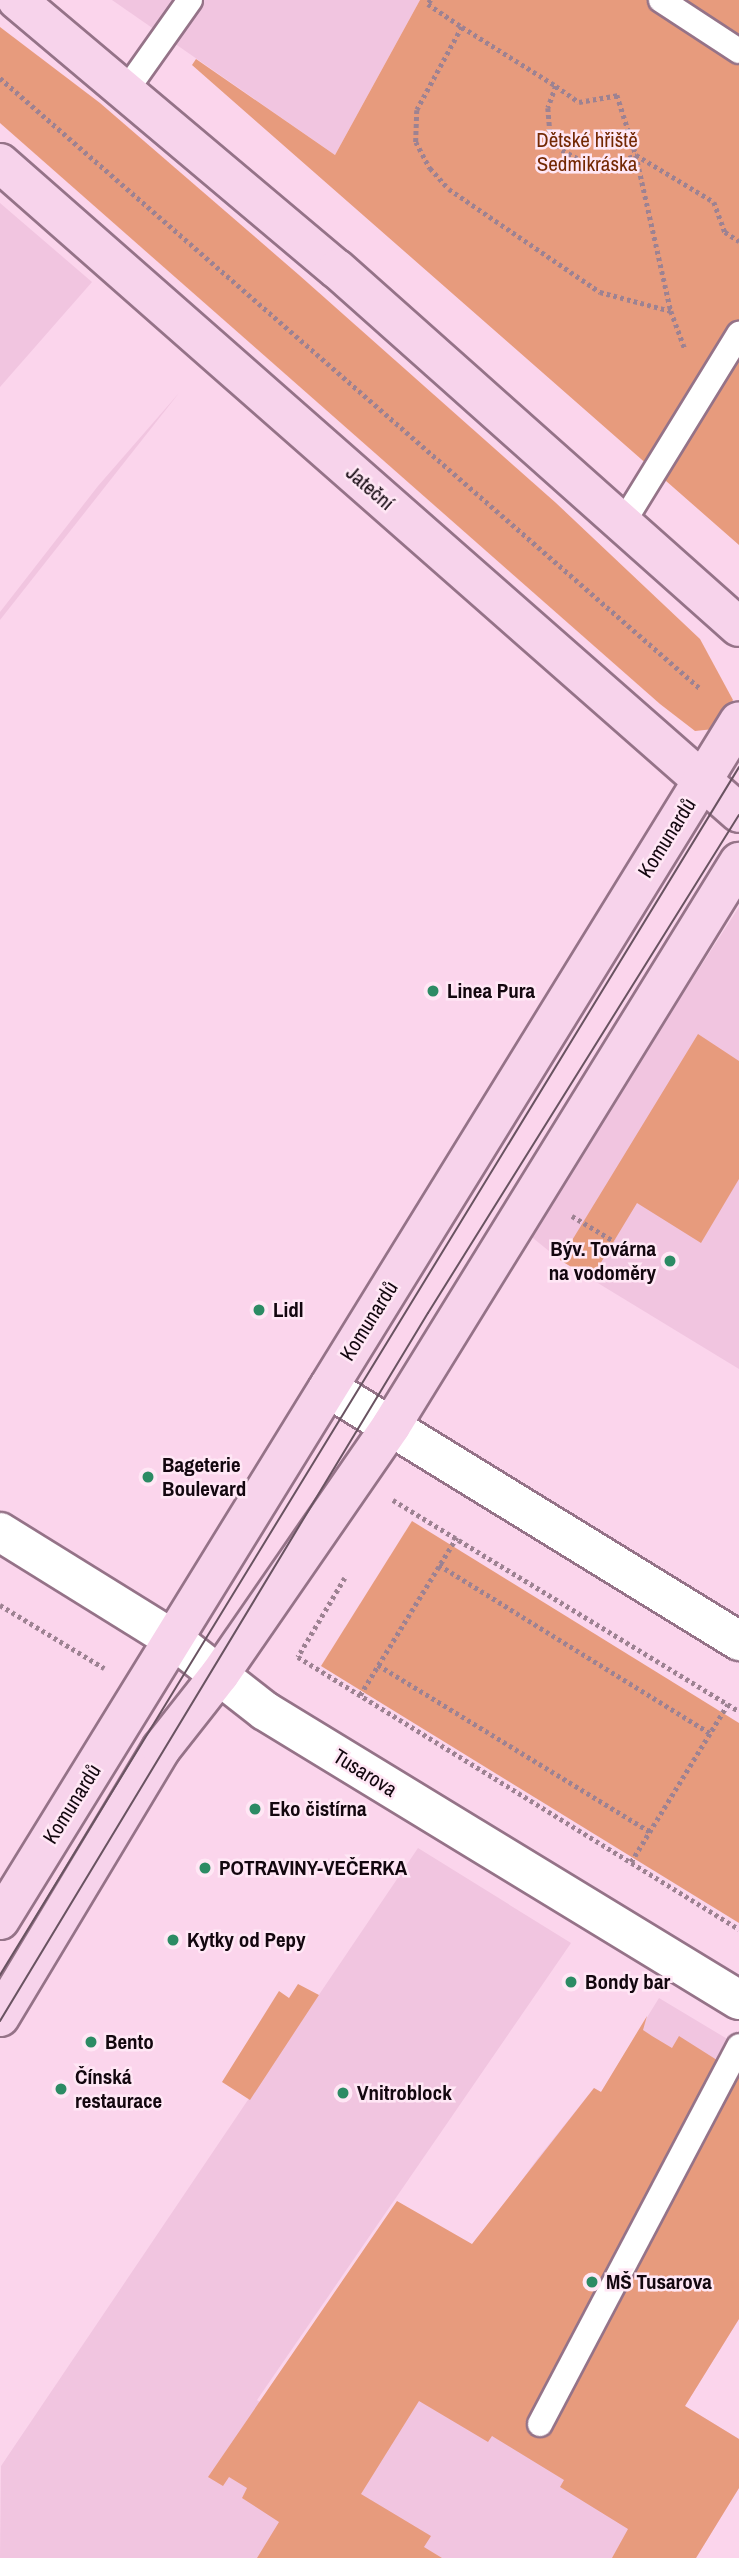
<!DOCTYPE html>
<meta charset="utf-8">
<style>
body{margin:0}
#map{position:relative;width:739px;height:2558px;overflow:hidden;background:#fbd5ec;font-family:"Archivo Narrow",sans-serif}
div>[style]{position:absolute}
.built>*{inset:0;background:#f1c5e0}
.green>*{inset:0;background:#e79b7d}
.path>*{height:4.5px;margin-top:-2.25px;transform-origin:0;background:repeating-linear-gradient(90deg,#9d8292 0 3.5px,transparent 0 7px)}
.roads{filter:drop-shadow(2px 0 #957388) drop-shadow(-2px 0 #957388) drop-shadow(0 2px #957388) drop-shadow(0 -2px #957388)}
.lane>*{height:24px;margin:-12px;padding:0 12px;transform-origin:12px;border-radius:12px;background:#fff}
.street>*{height:38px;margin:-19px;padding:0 19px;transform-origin:19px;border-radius:19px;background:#fff}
.secondary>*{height:38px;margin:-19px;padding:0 19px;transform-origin:19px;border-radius:19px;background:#f7d3eb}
.tram>*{height:2px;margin:-1px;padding:0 1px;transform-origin:1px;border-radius:1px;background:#695361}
.dots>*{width:19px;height:19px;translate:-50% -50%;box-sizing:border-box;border:4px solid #ffe7f5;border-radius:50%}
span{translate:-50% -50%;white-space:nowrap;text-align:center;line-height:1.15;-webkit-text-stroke:5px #ffe7f5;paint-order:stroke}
.park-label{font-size:21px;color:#732803}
.street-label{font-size:21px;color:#13070f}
.poi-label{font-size:21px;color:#13070f;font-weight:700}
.left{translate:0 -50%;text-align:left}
.right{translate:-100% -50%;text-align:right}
</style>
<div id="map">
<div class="built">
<i style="clip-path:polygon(112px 0,420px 0,335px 155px)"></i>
<i style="clip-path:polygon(0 203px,92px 282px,0 387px)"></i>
<i style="clip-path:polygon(179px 393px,0 620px,0 612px,98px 486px)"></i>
<i style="clip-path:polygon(739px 907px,739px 1369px,560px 1260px,528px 1234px)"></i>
<i style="clip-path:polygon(418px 1848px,571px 1943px,257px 2400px,326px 2448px,538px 2158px,594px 2088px,601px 2092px,659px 1998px,739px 2046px,739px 2319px,685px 2406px,739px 2439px,739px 2488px,696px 2558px,0 2558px,1px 2466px)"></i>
</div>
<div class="green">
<i style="clip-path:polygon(420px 0,739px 0,739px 545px,192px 65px,196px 59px,335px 155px)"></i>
<i style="clip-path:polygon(0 27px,100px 103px,299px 275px,556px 503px,700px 639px,733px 700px,714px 729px,695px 731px,660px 704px,0 123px)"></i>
<i style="clip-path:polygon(698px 1034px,739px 1061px,739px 1179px,701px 1243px,637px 1203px,591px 1279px,560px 1260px)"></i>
<i style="clip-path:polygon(412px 1521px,739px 1723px,739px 1923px,321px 1666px)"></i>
<i style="clip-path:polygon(298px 1984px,319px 1995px,250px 2100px,222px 2082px,279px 1991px,289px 1998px)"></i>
<i style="clip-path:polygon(647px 2016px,643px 2030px,652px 2036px,672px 2048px,679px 2036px,739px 2074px,739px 2319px,685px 2406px,739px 2439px,739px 2488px,696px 2558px,612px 2558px,628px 2529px,560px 2487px,564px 2480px,492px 2436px,488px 2442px,419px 2401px,361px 2494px,431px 2536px,424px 2547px,442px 2558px,257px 2558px,279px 2522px,242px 2498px,247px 2488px,229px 2477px,223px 2486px,208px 2477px,397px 2201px,472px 2244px,594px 2088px,601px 2092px)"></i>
</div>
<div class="path">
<i style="left:431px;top:0;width:5px;rotate:127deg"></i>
<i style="left:428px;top:4px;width:41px;rotate:34.1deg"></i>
<i style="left:462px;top:27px;width:94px;rotate:118.5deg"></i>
<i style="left:417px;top:110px;width:32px;rotate:92deg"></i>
<i style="left:416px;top:142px;width:30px;rotate:62deg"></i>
<i style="left:430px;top:168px;width:28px;rotate:48deg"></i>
<i style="left:449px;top:189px;width:183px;rotate:34.3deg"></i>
<i style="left:600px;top:292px;width:73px;rotate:15deg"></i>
<i style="left:671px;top:311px;width:40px;rotate:69.8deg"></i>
<i style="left:462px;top:27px;width:111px;rotate:32.1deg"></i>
<i style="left:556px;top:86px;width:23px;rotate:110deg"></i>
<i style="left:548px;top:108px;width:25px;rotate:85deg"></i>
<i style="left:550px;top:133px;width:21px;rotate:55deg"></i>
<i style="left:562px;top:150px;width:26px;rotate:28deg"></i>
<i style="left:585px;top:162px;width:24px;rotate:7deg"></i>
<i style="left:609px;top:165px;width:29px;rotate:-20deg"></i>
<i style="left:636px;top:155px;width:91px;rotate:31.1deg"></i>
<i style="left:714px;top:202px;width:32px;rotate:70deg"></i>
<i style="left:725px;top:232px;width:17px;rotate:33deg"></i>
<i style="left:0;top:78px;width:930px;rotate:41.08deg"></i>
<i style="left:556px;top:86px;width:28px;rotate:35deg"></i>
<i style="left:579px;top:102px;width:39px;rotate:-10deg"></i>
<i style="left:617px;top:95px;width:63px;rotate:72.4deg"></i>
<i style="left:636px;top:155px;width:160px;rotate:77.4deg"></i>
<i style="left:572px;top:1216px;width:49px;rotate:30.8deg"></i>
<i style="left:393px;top:1500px;width:405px;rotate:31.4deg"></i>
<i style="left:439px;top:1565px;width:319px;rotate:31.8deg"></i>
<i style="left:345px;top:1578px;width:92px;rotate:120.7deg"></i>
<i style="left:298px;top:1657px;width:518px;rotate:31.67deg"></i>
<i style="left:0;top:1605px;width:122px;rotate:31.2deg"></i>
<i style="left:378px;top:1665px;width:319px;rotate:31.5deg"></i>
<i style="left:360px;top:1695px;width:185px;rotate:-58.5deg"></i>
<i style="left:631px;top:1862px;width:185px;rotate:-58.5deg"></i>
</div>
<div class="roads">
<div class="lane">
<i style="left:661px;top:0;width:93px;rotate:33.2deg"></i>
<i style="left:127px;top:89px;width:109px;rotate:-54.7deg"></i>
<i style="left:624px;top:521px;width:220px;rotate:-58.4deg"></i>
<i style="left:540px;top:2424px;width:427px;rotate:-62.2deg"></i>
</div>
<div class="street">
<i style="left:328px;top:1388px;width:483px;rotate:31.6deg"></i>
<i style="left:0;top:1532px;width:205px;rotate:31.8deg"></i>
<i style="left:174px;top:1640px;width:115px;rotate:38deg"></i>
<i style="left:265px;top:1711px;width:555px;rotate:31.37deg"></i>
</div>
<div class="secondary">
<i style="left:17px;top:0;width:418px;rotate:40.1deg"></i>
<i style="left:337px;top:269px;width:538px;rotate:41.69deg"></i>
<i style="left:0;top:163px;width:984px;rotate:41.33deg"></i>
<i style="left:0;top:1920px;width:1408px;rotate:-58.35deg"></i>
<i style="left:0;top:2017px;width:313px;rotate:-59deg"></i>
<i style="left:161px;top:1749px;width:95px;rotate:-51.8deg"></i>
<i style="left:220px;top:1674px;width:301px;rotate:-55.4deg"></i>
<i style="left:391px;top:1426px;width:663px;rotate:-58.32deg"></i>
</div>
</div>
<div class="tram">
<i style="left:0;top:1975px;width:1416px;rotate:-58.54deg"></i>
<i style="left:0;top:2021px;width:827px;rotate:-58.85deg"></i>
<i style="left:428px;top:1313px;width:587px;rotate:-58.02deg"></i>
</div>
<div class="dots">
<i style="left:433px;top:991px;background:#2c8b64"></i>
<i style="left:670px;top:1261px;background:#2c8b64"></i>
<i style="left:259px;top:1310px;background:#2c8b64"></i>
<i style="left:148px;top:1477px;background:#2c8b64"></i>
<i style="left:255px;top:1809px;background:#2c8b64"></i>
<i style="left:205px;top:1868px;background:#2c8b64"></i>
<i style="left:173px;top:1940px;background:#2c8b64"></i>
<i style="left:571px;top:1982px;background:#2c8b64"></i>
<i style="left:91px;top:2042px;background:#2c8b64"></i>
<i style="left:61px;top:2089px;background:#2c8b64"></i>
<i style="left:343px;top:2093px;background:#2c8b64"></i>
<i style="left:592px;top:2282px;background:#2c8b64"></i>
</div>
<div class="park-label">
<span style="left:587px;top:152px">Dětské hřiště<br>Sedmikráska</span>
</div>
<div class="street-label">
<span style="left:370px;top:488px;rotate:41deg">Jateční</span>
<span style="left:667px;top:838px;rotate:-58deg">Komunardů</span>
<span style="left:369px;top:1321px;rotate:-58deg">Komunardů</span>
<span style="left:365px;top:1773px;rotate:32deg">Tusarova</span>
<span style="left:72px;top:1804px;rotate:-58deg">Komunardů</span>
</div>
<div class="poi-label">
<span class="left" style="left:447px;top:991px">Linea Pura</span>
<span class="right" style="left:656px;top:1261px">Býv. Továrna<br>na vodoměry</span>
<span class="left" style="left:273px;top:1310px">Lidl</span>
<span class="left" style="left:162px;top:1477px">Bageterie<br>Boulevard</span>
<span class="left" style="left:269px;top:1809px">Eko čistírna</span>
<span class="left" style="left:219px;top:1868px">POTRAVINY-VEČERKA</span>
<span class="left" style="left:187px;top:1940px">Kytky od Pepy</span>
<span class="left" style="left:585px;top:1982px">Bondy bar</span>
<span class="left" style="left:105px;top:2042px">Bento</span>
<span class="left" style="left:75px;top:2089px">Čínská<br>restaurace</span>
<span class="left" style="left:357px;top:2093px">Vnitroblock</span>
<span class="left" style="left:606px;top:2282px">MŠ Tusarova</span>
</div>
</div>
